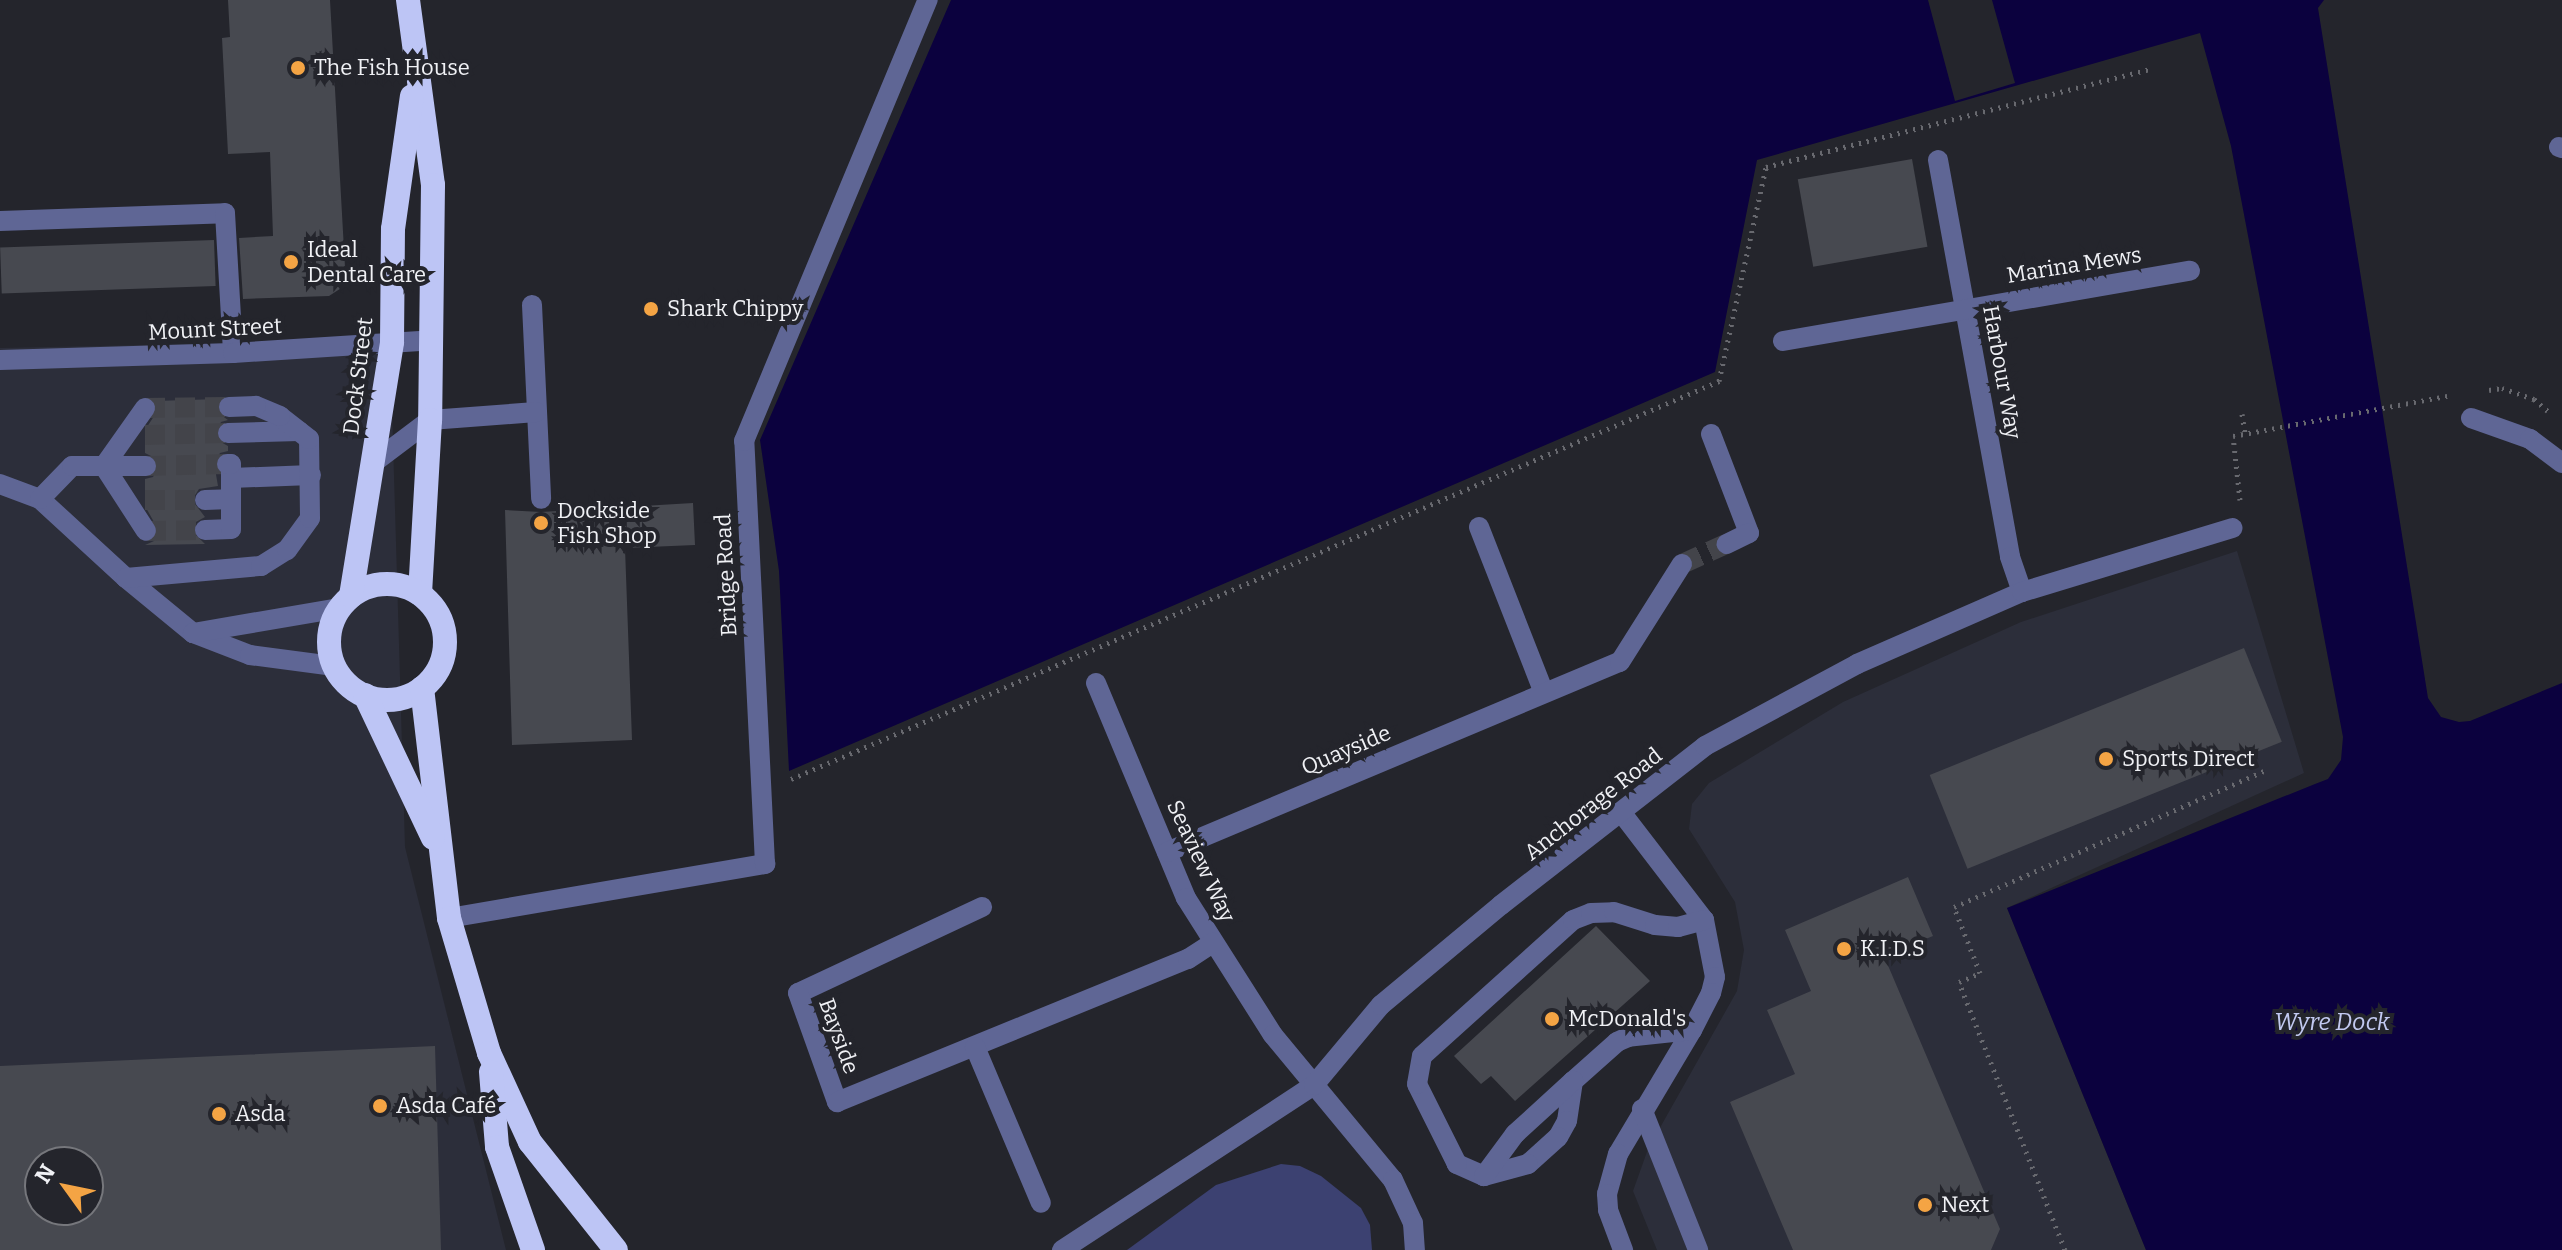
<!DOCTYPE html>
<meta charset="utf-8">
<style>
body{margin:0}
#map{position:relative;width:2562px;height:1250px;overflow:hidden;background:#24252c;font-family:Bitter,serif}
div>[style]{position:absolute}
.built>*{inset:0;background:#2c2e3a}
.green>*{inset:0;background:#3c4171}
.water>*{inset:0;background:#0b013e}
.pier>*{inset:0;background:#24252c}
.building>*{inset:0;background:#474950;transform-origin:0 0}
.minor-tunnel>*{height:20px;margin-top:-10px;transform-origin:0;background:repeating-linear-gradient(90deg,#43444a 0 20px,transparent 0 30px)}
.path>*{height:5px;margin-top:-2.5px;transform-origin:0;background:repeating-linear-gradient(90deg,#68696f 0 2px,transparent 0 8px)}
.minor>*{height:20px;margin:-10px;padding:0 10px;transform-origin:10px;border-radius:10px;background:#5f6695}
.highway>*{height:24px;margin:-12px;padding:0 12px;transform-origin:12px;border-radius:12px;background:#bdc5f5}
.highway>.ring{margin:-12px;padding:0;box-sizing:content-box;background:none;border:24px solid #bdc5f5;border-radius:50%}
.dots>*{width:22px;height:22px;translate:-50% -50%;box-sizing:border-box;border:4px solid #24252c;border-radius:50%}
span{translate:-50% -50%;white-space:nowrap;text-align:center;line-height:1.15;-webkit-text-stroke:8px #24252c;paint-order:stroke}
.poi-label{font-size:22px;color:#f0f1f5}
.left{translate:0 -50%;text-align:left}
.street-label{font-size:22px;color:#f0f1f5}
.water-label{font-size:24px;color:#c2c9f0;font-style:italic}
.north{position:absolute;left:24px;top:1146px;width:80px;height:80px;box-sizing:border-box;background:#24252c;border:2px solid #76777c;border-radius:50%;rotate:303deg;font-size:22px;font-weight:700;line-height:32px;text-align:center;color:#f0f1f5}
.north::after{content:'';display:block;margin:auto;width:28px;height:36px;background:#f4a444;clip-path:polygon(50% 0,100% 100%,50% 72%,0 100%)}
</style>
<div id="map">
<div class="built">
<i style="clip-path:polygon(evenodd,390px 340px,405px 847px,506px 1250px,0 1250px,0 348px,390px 340px,40px 1162px,88px 1162px,88px 1210px,40px 1210px,40px 1162px)"></i>
<i style="clip-path:polygon(2237px 551px,2304px 773px,2007px 908px,2146px 1250px,1657px 1250px,1633px 1191px,1648px 1149px,1737px 991px,1744px 950px,1735px 902px,1689px 829px,1692px 804px,1709px 783px,1843px 702px,2021px 622px)"></i>
</div>
<div class="green">
<i style="clip-path:polygon(1281px 1164px,1300px 1166px,1321px 1176px,1361px 1208px,1370px 1225px,1372px 1250px,1127px 1250px,1216px 1185px)"></i>
</div>
<div class="water">
<i style="clip-path:polygon(951px 0,2324px 0,2318px 8px,2428px 698px,2441px 717px,2459px 722px,2470px 721px,2562px 683px,2562px 1250px,2146px 1250px,2007px 908px,2315px 784px,2328px 779px,2341px 760px,2343px 737px,2231px 146px,2200px 33px,1757px 160px,1715px 372px,789px 771px,779px 571px,760px 440px)"></i>
</div>
<div class="pier">
<i style="clip-path:polygon(1928px 0,1992px 0,2015px 83px,1955px 101px)"></i>
</div>
<div class="building">
<i style="clip-path:polygon(228px 0,330px 0,346px 285px,329px 296px,243px 299px,239px 238px,273px 236px,270px 152px,228px 154px,222px 38px,230px 37px)"></i>
<i style="left:1912px;top:159px;width:89px;height:116px;rotate:80deg"></i>
<i style="left:214px;top:240px;width:46px;height:214px;rotate:88deg"></i>
<i style="clip-path:polygon(219px 399px,218px 413px,228px 420px,221px 422px,215px 433px,217px 440px,228px 446px,228px 451px,220px 453px,214px 463px,218px 486px,199px 489px,192px 500px,205px 517px,194px 523px,192px 531px,205px 544px,145px 545px,154px 541px,159px 531px,145px 506px,145px 479px,153px 477px,159px 467px,157px 459px,145px 453px,145px 430px,158px 410px,155px 401px)"></i>
<i style="clip-path:polygon(693px 503px,695px 545px,625px 548px,632px 740px,512px 745px,505px 510px,541px 512px)"></i>
<i style="left:2244px;top:648px;width:101px;height:339px;rotate:68deg"></i>
<i style="clip-path:polygon(1908px 877px,1933px 936px,1884px 956px,2000px 1229px,1991px 1250px,1793px 1250px,1730px 1102px,1795px 1074px,1767px 1010px,1811px 991px,1785px 930px)"></i>
<i style="clip-path:polygon(1596px 926px,1650px 981px,1515px 1101px,1491px 1076px,1481px 1084px,1454px 1056px)"></i>
<i style="clip-path:polygon(evenodd,435px 1046px,441px 1250px,0 1250px,0 1066px,435px 1046px,40px 1162px,88px 1162px,88px 1210px,40px 1210px,40px 1162px)"></i>
</div>
<div class="minor-tunnel">
<i style="left:145px;top:408px;width:84px;rotate:-0.7deg"></i>
<i style="left:145px;top:435px;width:83px;rotate:-1.4deg"></i>
<i style="left:146px;top:466px;width:81px;rotate:-1.4deg"></i>
<i style="left:145px;top:500px;width:60px"></i>
<i style="left:146px;top:531px;width:59px;rotate:-1deg"></i>
<i style="left:1682px;top:564px;width:48px;rotate:-24.4deg"></i>
</div>
<div class="path">
<i style="left:2489px;top:390px;width:13px;rotate:-9deg"></i>
<i style="left:2502px;top:388px;width:34px;rotate:19deg"></i>
<i style="left:2534px;top:399px;width:18px;rotate:41deg"></i>
<i style="left:2242px;top:414px;width:19px;rotate:81deg"></i>
<i style="left:2240px;top:500px;width:64px;rotate:-96.2deg"></i>
<i style="left:2233px;top:436px;width:218px;rotate:-10.6deg"></i>
<i style="left:791px;top:779px;width:1010px;rotate:-23.21deg"></i>
<i style="left:1719px;top:381px;width:219px;rotate:-77.6deg"></i>
<i style="left:1766px;top:167px;width:399px;rotate:-14.3deg"></i>
<i style="left:2065px;top:1250px;width:288px;rotate:-111.6deg"></i>
<i style="left:1959px;top:982px;width:23px;rotate:-23deg"></i>
<i style="left:1980px;top:973px;width:71px;rotate:-111.5deg"></i>
<i style="left:1954px;top:907px;width:341px;rotate:-23.7deg"></i>
</div>
<div class="minor">
<i style="left:2559px;top:147px;width:3px;rotate:18deg"></i>
<i style="left:1938px;top:160px;width:403px;rotate:79.7deg"></i>
<i style="left:2010px;top:557px;width:37px;rotate:71deg"></i>
<i style="left:0;top:221px;width:225px;rotate:-2deg"></i>
<i style="left:225px;top:213px;width:140px;rotate:86.7deg"></i>
<i style="left:532px;top:305px;width:194px;rotate:87.3deg"></i>
<i style="left:1783px;top:341px;width:413px;rotate:-9.8deg"></i>
<i style="left:0;top:360px;width:233px;rotate:-1.7deg"></i>
<i style="left:233px;top:353px;width:199px;rotate:-3.7deg"></i>
<i style="left:2471px;top:418px;width:63px;rotate:19.6deg"></i>
<i style="left:2530px;top:439px;width:40px;rotate:37deg"></i>
<i style="left:228px;top:433px;width:71px;rotate:-1.6deg"></i>
<i style="left:1711px;top:434px;width:106px;rotate:69deg"></i>
<i style="left:1749px;top:533px;width:25px;rotate:154deg"></i>
<i style="left:373px;top:463px;width:71px;rotate:-37deg"></i>
<i style="left:430px;top:420px;width:106px;rotate:-4.3deg"></i>
<i style="left:104px;top:466px;width:77px;rotate:57.1deg"></i>
<i style="left:104px;top:466px;width:71px;rotate:-54.7deg"></i>
<i style="left:231px;top:478px;width:80px;rotate:-2.1deg"></i>
<i style="left:0;top:484px;width:43px;rotate:20.6deg"></i>
<i style="left:40px;top:499px;width:117px;rotate:42.6deg"></i>
<i style="left:126px;top:578px;width:87px;rotate:39.4deg"></i>
<i style="left:193px;top:633px;width:61px;rotate:21.1deg"></i>
<i style="left:250px;top:655px;width:85px;rotate:7.5deg"></i>
<i style="left:40px;top:499px;width:46px;rotate:-45.9deg"></i>
<i style="left:72px;top:466px;width:74px"></i>
<i style="left:205px;top:500px;width:25px;rotate:-2deg"></i>
<i style="left:1479px;top:527px;width:178px;rotate:68.6deg"></i>
<i style="left:205px;top:530px;width:26px;rotate:-2deg"></i>
<i style="left:231px;top:529px;width:65px;rotate:-90deg"></i>
<i style="left:231px;top:464px;width:4px;rotate:180deg"></i>
<i style="left:126px;top:578px;width:136px;rotate:-5.1deg"></i>
<i style="left:261px;top:566px;width:31px;rotate:-32deg"></i>
<i style="left:287px;top:550px;width:39px;rotate:-54deg"></i>
<i style="left:310px;top:518px;width:79px;rotate:-90.7deg"></i>
<i style="left:309px;top:439px;width:37px;rotate:-142deg"></i>
<i style="left:280px;top:416px;width:26px;rotate:-157deg"></i>
<i style="left:256px;top:406px;width:27px;rotate:178deg"></i>
<i style="left:193px;top:633px;width:148px;rotate:-9.7deg"></i>
<i style="left:1096px;top:683px;width:233px;rotate:67.3deg"></i>
<i style="left:1186px;top:898px;width:162px;rotate:57.6deg"></i>
<i style="left:1273px;top:1035px;width:188px;rotate:50.4deg"></i>
<i style="left:1393px;top:1180px;width:47px;rotate:65.1deg"></i>
<i style="left:1413px;top:1223px;width:27px;rotate:86deg"></i>
<i style="left:1621px;top:812px;width:136px;rotate:52.5deg"></i>
<i style="left:1704px;top:920px;width:58px;rotate:79.1deg"></i>
<i style="left:1715px;top:977px;width:16px;rotate:104deg"></i>
<i style="left:1711px;top:993px;width:42px;rotate:117.2deg"></i>
<i style="left:1692px;top:1030px;width:144px;rotate:120.8deg"></i>
<i style="left:1618px;top:1154px;width:41px;rotate:105.4deg"></i>
<i style="left:1607px;top:1194px;width:16px;rotate:86deg"></i>
<i style="left:1608px;top:1210px;width:43px;rotate:69.4deg"></i>
<i style="left:1167px;top:852px;width:491px;rotate:-22.8deg"></i>
<i style="left:1620px;top:662px;width:116px;rotate:-57.7deg"></i>
<i style="left:982px;top:907px;width:203px;rotate:154.9deg"></i>
<i style="left:798px;top:993px;width:116px;rotate:70.3deg"></i>
<i style="left:837px;top:1102px;width:379px;rotate:-22.2deg"></i>
<i style="left:1188px;top:959px;width:30px;rotate:-33deg"></i>
<i style="left:449px;top:918px;width:321px;rotate:-9.7deg"></i>
<i style="left:765px;top:864px;width:424px;rotate:-92.8deg"></i>
<i style="left:744px;top:441px;width:478px;rotate:-67.4deg"></i>
<i style="left:1692px;top:1030px;width:64px;rotate:173.8deg"></i>
<i style="left:1628px;top:1037px;width:12px;rotate:156deg"></i>
<i style="left:1617px;top:1042px;width:59px;rotate:138.4deg"></i>
<i style="left:1573px;top:1081px;width:40px;rotate:98.5deg"></i>
<i style="left:1567px;top:1121px;width:18px;rotate:119deg"></i>
<i style="left:1558px;top:1137px;width:40px;rotate:138deg"></i>
<i style="left:1528px;top:1164px;width:46px;rotate:164.7deg"></i>
<i style="left:1484px;top:1176px;width:30px;rotate:-156deg"></i>
<i style="left:1457px;top:1164px;width:89px;rotate:-116.6deg"></i>
<i style="left:1417px;top:1084px;width:28px;rotate:-80deg"></i>
<i style="left:1422px;top:1056px;width:203px;rotate:-42deg"></i>
<i style="left:1573px;top:920px;width:19px;rotate:-21deg"></i>
<i style="left:1591px;top:913px;width:23px;rotate:-2deg"></i>
<i style="left:1614px;top:912px;width:43px;rotate:17.6deg"></i>
<i style="left:1655px;top:925px;width:23px;rotate:5deg"></i>
<i style="left:1678px;top:927px;width:27px;rotate:-15deg"></i>
<i style="left:975px;top:1047px;width:169px;rotate:67.1deg"></i>
<i style="left:1642px;top:1109px;width:152px;rotate:68.3deg"></i>
<i style="left:1484px;top:1176px;width:52px;rotate:-53.6deg"></i>
<i style="left:1515px;top:1134px;width:79px;rotate:-42.4deg"></i>
<i style="left:1062px;top:1250px;width:301px;rotate:-33.2deg"></i>
<i style="left:1314px;top:1085px;width:104px;rotate:-50.1deg"></i>
<i style="left:1381px;top:1005px;width:156px;rotate:-39.8deg"></i>
<i style="left:1501px;top:905px;width:259px;rotate:-37.9deg"></i>
<i style="left:1705px;top:746px;width:173px;rotate:-28.3deg"></i>
<i style="left:1857px;top:664px;width:180px;rotate:-23.6deg"></i>
<i style="left:2022px;top:592px;width:220px;rotate:-16.9deg"></i>
</div>
<div class="highway">
<i style="left:408px;top:0;width:187px;rotate:82.3deg"></i>
<i style="left:433px;top:185px;width:235px;rotate:90.7deg"></i>
<i style="left:430px;top:420px;width:174px;rotate:93.3deg"></i>
<i class="ring" style="left:329px;top:584px;width:92px;height:92px"></i>
<i style="left:351px;top:596px;width:257px;rotate:-80.8deg"></i>
<i style="left:392px;top:342px;width:113px;rotate:-89.5deg"></i>
<i style="left:393px;top:229px;width:134px;rotate:-81.9deg"></i>
<i style="left:422px;top:688px;width:232px;rotate:83.3deg"></i>
<i style="left:449px;top:918px;width:141px;rotate:73.5deg"></i>
<i style="left:489px;top:1053px;width:98px;rotate:65.3deg"></i>
<i style="left:530px;top:1142px;width:138px;rotate:51.5deg"></i>
<i style="left:365px;top:695px;width:158px;rotate:64.6deg"></i>
<i style="left:491px;top:1072px;width:75px;rotate:85.4deg"></i>
<i style="left:497px;top:1147px;width:109px;rotate:70.7deg"></i>
</div>
<div class="dots">
<i style="left:298px;top:68px;background:#f4a444"></i>
<i style="left:291px;top:262px;background:#f4a444"></i>
<i style="left:651px;top:309px;background:#f4a444"></i>
<i style="left:541px;top:523px;background:#f4a444"></i>
<i style="left:2106px;top:759px;background:#f4a444"></i>
<i style="left:1844px;top:949px;background:#f4a444"></i>
<i style="left:1552px;top:1019px;background:#f4a444"></i>
<i style="left:380px;top:1106px;background:#f4a444"></i>
<i style="left:219px;top:1114px;background:#f4a444"></i>
<i style="left:1925px;top:1205px;background:#f4a444"></i>
</div>
<div class="poi-label">
<span class="left" style="left:314px;top:68px">The Fish House</span>
<span class="left" style="left:307px;top:262px">Ideal<br>Dental Care</span>
<span class="left" style="left:667px;top:309px">Shark Chippy</span>
<span class="left" style="left:557px;top:523px">Dockside<br>Fish Shop</span>
<span class="left" style="left:2122px;top:759px">Sports Direct</span>
<span class="left" style="left:1860px;top:949px">K.I.D.S</span>
<span class="left" style="left:1568px;top:1019px">McDonald's</span>
<span class="left" style="left:396px;top:1106px">Asda Café</span>
<span class="left" style="left:235px;top:1114px">Asda</span>
<span class="left" style="left:1941px;top:1205px">Next</span>
</div>
<div class="street-label">
<span style="left:2074px;top:265px;rotate:-9deg">Marina Mews</span>
<span style="left:215px;top:329px;rotate:-3deg">Mount Street</span>
<span style="left:2002px;top:372px;rotate:80deg">Harbour Way</span>
<span style="left:358px;top:376px;rotate:-83deg">Dock Street</span>
<span style="left:726px;top:575px;rotate:-93deg">Bridge Road</span>
<span style="left:1346px;top:750px;rotate:-23deg">Quayside</span>
<span style="left:1593px;top:804px;rotate:-38deg">Anchorage Road</span>
<span style="left:1201px;top:861px;rotate:65deg">Seaview Way</span>
<span style="left:839px;top:1036px;rotate:70deg">Bayside</span>
</div>
<div class="water-label">
<span style="left:2332px;top:1023px">Wyre Dock</span>
</div>
<div class="north">N</div>
</div>
